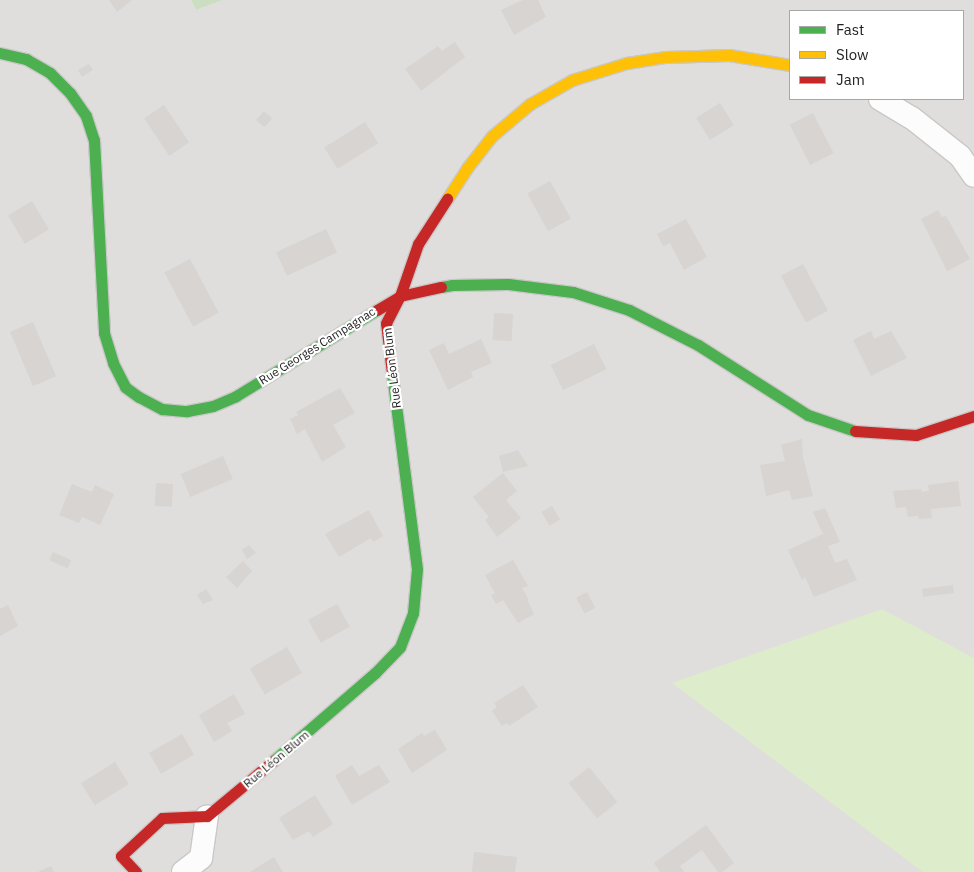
<!DOCTYPE html>
<meta charset="utf-8">
<style>
body{margin:0}
#map{position:relative;width:974px;height:872px;overflow:hidden;background:#f0eeeb;font-family:"IBM Plex Sans",sans-serif}
div>[style]{position:absolute}
.residential>*{inset:0;background:#dfdedc}
.grass>*{inset:0;background:#ddeccb}
.forest>*{inset:0;background:#cbdec1}
.building>*{inset:0;background:#d7d4d2;transform-origin:0 0}
.roads{filter:drop-shadow(1px 0 #c9c8c7) drop-shadow(-1px 0 #c9c8c7) drop-shadow(0 1px #c9c8c7) drop-shadow(0 -1px #c9c8c7)}
.street>*{height:22px;margin:-11px;padding:0 11px;transform-origin:11px;border-radius:11px;background:#fdfcfc}
.fast>*{height:11px;margin:-5.5px;padding:0 5.5px;transform-origin:5.5px;border-radius:5.5px;background:#4caf50}
.slow>*{height:11px;margin:-5.5px;padding:0 5.5px;transform-origin:5.5px;border-radius:5.5px;background:#ffc107}
.jam>*{height:11px;margin:-5.5px;padding:0 5.5px;transform-origin:5.5px;border-radius:5.5px;background:#c62828}
span{translate:-50% -50%;white-space:nowrap;text-align:center;line-height:1.15;-webkit-text-stroke:4.5px #fff;paint-order:stroke}
.street-label{font-size:12px;color:#222}
.legend{position:absolute;left:789px;top:10px;width:175px;height:90px;box-sizing:border-box;background:#fff;border:1px solid #a7a7a7;margin:0;padding:6px 9px;list-style:none;font-size:15px;color:#222}
.legend li{display:flex;align-items:center;gap:10px;height:25px}
.legend b{width:25px;border:1px solid #a7a7a7}
</style>
<div id="map">
<div class="residential">
<i style="clip-path:polygon(evenodd,0 0,191px 0,196px 10px,223px 0,974px 0,974px 872px,0 872px,0 0,790px 11px,963px 11px,963px 99px,790px 99px,790px 11px)"></i>
</div>
<div class="grass">
<i style="clip-path:polygon(882px 609px,974px 658px,974px 872px,923px 872px,672px 683px)"></i>
</div>
<div class="forest">
<i style="clip-path:polygon(191px 0,223px 0,196px 10px)"></i>
</div>
<div class="building">
<i style="clip-path:polygon(109px 0,132px 0,117px 12px)"></i>
<i style="clip-path:polygon(523px 0,538px 0,546px 17px,514px 35px,501px 10px)"></i>
<i style="clip-path:polygon(455px 42px,465px 57px,421px 91px,405px 69px,438px 46px,442px 51px)"></i>
<i style="clip-path:polygon(89px 64px,93px 70px,82px 77px,78px 70px)"></i>
<i style="left:720px;top:103px;width:26px;height:28px;rotate:58deg"></i>
<i style="left:164px;top:105px;width:45px;height:24px;rotate:56deg"></i>
<i style="left:264px;top:111px;width:11px;height:12px;rotate:41deg"></i>
<i style="left:813px;top:113px;width:45px;height:26px;rotate:63deg"></i>
<i style="left:365px;top:122px;width:25px;height:48px;rotate:58deg"></i>
<i style="left:550px;top:181px;width:43px;height:26px;rotate:61deg"></i>
<i style="left:32px;top:201px;width:33px;height:28px;rotate:59deg"></i>
<i style="clip-path:polygon(938px 210px,942px 217px,946px 216px,970px 259px,947px 271px,921px 219px)"></i>
<i style="clip-path:polygon(686px 219px,707px 257px,684px 270px,670px 243px,663px 246px,657px 234px)"></i>
<i style="left:326px;top:229px;width:26px;height:55px;rotate:65deg"></i>
<i style="left:190px;top:259px;width:61px;height:29px;rotate:62deg"></i>
<i style="left:803px;top:264px;width:53px;height:25px;rotate:62deg"></i>
<i style="left:494px;top:313px;width:19px;height:27px;rotate:3deg"></i>
<i style="left:33px;top:322px;width:59px;height:25px;rotate:67deg"></i>
<i style="clip-path:polygon(871px 331px,874px 339px,891px 331px,907px 358px,871px 376px,853px 340px)"></i>
<i style="clip-path:polygon(481px 339px,492px 363px,471px 372px,473px 377px,448px 390px,429px 350px,444px 343px,449px 354px)"></i>
<i style="left:594px;top:344px;width:28px;height:48px;rotate:64deg"></i>
<i style="clip-path:polygon(340px 388px,355px 413px,333px 425px,346px 447px,322px 462px,305px 429px,297px 434px,290px 419px,298px 415px,296px 412px)"></i>
<i style="clip-path:polygon(802px 439px,803px 457px,813px 496px,792px 500px,789px 490px,766px 496px,760px 465px,785px 461px,781px 445px)"></i>
<i style="clip-path:polygon(518px 450px,528px 466px,503px 472px,499px 456px)"></i>
<i style="left:223px;top:456px;width:25px;height:46px;rotate:67deg"></i>
<i style="clip-path:polygon(503px 473px,517px 491px,506px 500px,521px 518px,497px 537px,485px 520px,489px 517px,473px 497px)"></i>
<i style="clip-path:polygon(958px 481px,961px 506px,931px 509px,932px 518px,919px 519px,918px 516px,908px 517px,906px 507px,896px 508px,893px 491px,921px 489px,921px 492px,929px 491px,928px 485px)"></i>
<i style="left:156px;top:483px;width:17px;height:23px;rotate:3deg"></i>
<i style="clip-path:polygon(72px 484px,92px 492px,95px 485px,114px 494px,100px 525px,82px 517px,79px 523px,59px 515px)"></i>
<i style="left:552px;top:506px;width:16px;height:12px;rotate:60deg"></i>
<i style="clip-path:polygon(825px 508px,840px 542px,828px 546px,835px 563px,847px 559px,857px 580px,814px 597px,805px 577px,802px 580px,788px 550px,823px 534px,813px 512px)"></i>
<i style="clip-path:polygon(369px 510px,383px 536px,373px 542px,371px 538px,339px 557px,325px 534px)"></i>
<i style="clip-path:polygon(249px 545px,256px 553px,247px 559px,242px 550px)"></i>
<i style="left:53px;top:552px;width:20px;height:9px;rotate:24deg"></i>
<i style="clip-path:polygon(513px 560px,528px 586px,522px 588px,529px 600px,527px 599px,534px 614px,518px 623px,503px 600px,496px 604px,491px 595px,495px 593px,485px 575px)"></i>
<i style="clip-path:polygon(243px 561px,252px 571px,237px 588px,226px 577px)"></i>
<i style="left:953px;top:585px;width:8px;height:31px;rotate:83deg"></i>
<i style="clip-path:polygon(206px 589px,213px 600px,203px 604px,197px 595px)"></i>
<i style="left:587px;top:592px;width:18px;height:12px;rotate:63deg"></i>
<i style="left:337px;top:604px;width:26px;height:33px;rotate:61deg"></i>
<i style="clip-path:polygon(8px 605px,18px 626px,0 636px,0 609px)"></i>
<i style="left:287px;top:647px;width:30px;height:43px;rotate:60deg"></i>
<i style="clip-path:polygon(523px 685px,538px 707px,509px 726px,507px 723px,502px 726px,492px 711px,497px 707px,494px 703px)"></i>
<i style="clip-path:polygon(234px 694px,245px 714px,227px 723px,232px 731px,214px 742px,199px 715px)"></i>
<i style="clip-path:polygon(435px 730px,447px 750px,412px 773px,398px 749px,422px 733px,424px 736px)"></i>
<i style="left:182px;top:734px;width:24px;height:38px;rotate:60deg"></i>
<i style="left:115px;top:762px;width:26px;height:40px;rotate:58deg"></i>
<i style="clip-path:polygon(352px 765px,359px 776px,379px 765px,390px 782px,352px 805px,335px 776px)"></i>
<i style="left:589px;top:767px;width:45px;height:26px;rotate:51deg"></i>
<i style="clip-path:polygon(315px 795px,333px 824px,313px 837px,309px 831px,293px 840px,279px 818px)"></i>
<i style="clip-path:polygon(706px 825px,734px 863px,722px 872px,718px 872px,702px 850px,680px 866px,684px 872px,660px 872px,654px 863px)"></i>
<i style="clip-path:polygon(474px 852px,517px 857px,515px 872px,472px 872px)"></i>
<i style="clip-path:polygon(274px 857px,283px 872px,250px 872px)"></i>
<i style="clip-path:polygon(51px 866px,54px 872px,38px 872px)"></i>
</div>
<div class="roads">
<div class="street">
<i style="left:880px;top:99px;width:37px;rotate:31deg"></i>
<i style="left:912px;top:118px;width:61px;rotate:38.4deg"></i>
<i style="left:960px;top:156px;width:24px;rotate:55deg"></i>
<i style="left:183px;top:872px;width:23px;rotate:-38deg"></i>
<i style="left:201px;top:858px;width:42px;rotate:-81.9deg"></i>
</div>
<div class="fast">
<i style="left:0;top:53px;width:27px;rotate:13deg"></i>
<i style="left:26px;top:59px;width:28px;rotate:30deg"></i>
<i style="left:50px;top:73px;width:28px;rotate:45deg"></i>
<i style="left:70px;top:93px;width:28px;rotate:55deg"></i>
<i style="left:86px;top:116px;width:25px;rotate:72deg"></i>
<i style="left:94px;top:140px;width:193px;rotate:87deg"></i>
<i style="left:104px;top:333px;width:31px;rotate:73deg"></i>
<i style="left:113px;top:363px;width:27px;rotate:63deg"></i>
<i style="left:125px;top:387px;width:17px;rotate:36deg"></i>
<i style="left:139px;top:397px;width:26px;rotate:28deg"></i>
<i style="left:162px;top:409px;width:25px;rotate:5deg"></i>
<i style="left:187px;top:411px;width:26px;rotate:-11deg"></i>
<i style="left:213px;top:406px;width:25px;rotate:-23deg"></i>
<i style="left:236px;top:396px;width:165px;rotate:-31.4deg"></i>
<i style="left:441px;top:287px;width:11px;rotate:-10deg"></i>
<i style="left:452px;top:285px;width:56px;rotate:-1deg"></i>
<i style="left:508px;top:284px;width:65px;rotate:7deg"></i>
<i style="left:573px;top:292px;width:59px;rotate:17.8deg"></i>
<i style="left:629px;top:310px;width:77px;rotate:26.9deg"></i>
<i style="left:698px;top:345px;width:130px;rotate:32.5deg"></i>
<i style="left:808px;top:415px;width:50px;rotate:18.8deg"></i>
<i style="left:273px;top:761px;width:135px;rotate:-40.8deg"></i>
<i style="left:375px;top:673px;width:36px;rotate:-46deg"></i>
<i style="left:400px;top:647px;width:36px;rotate:-69deg"></i>
<i style="left:413px;top:613px;width:44px;rotate:-84.8deg"></i>
<i style="left:417px;top:569px;width:198px;rotate:-97.3deg"></i>
</div>
<div class="slow">
<i style="left:447px;top:199px;width:37px;rotate:-57deg"></i>
<i style="left:467px;top:168px;width:41px;rotate:-52deg"></i>
<i style="left:492px;top:136px;width:50px;rotate:-40.1deg"></i>
<i style="left:530px;top:104px;width:48px;rotate:-29.7deg"></i>
<i style="left:572px;top:80px;width:58px;rotate:-17.2deg"></i>
<i style="left:627px;top:63px;width:39px;rotate:-9deg"></i>
<i style="left:666px;top:57px;width:63px;rotate:-1.8deg"></i>
<i style="left:729px;top:55px;width:62px;rotate:9.3deg"></i>
</div>
<div class="jam">
<i style="left:377px;top:310px;width:27px;rotate:-31deg"></i>
<i style="left:400px;top:296px;width:55px;rotate:-70.9deg"></i>
<i style="left:418px;top:244px;width:54px;rotate:-57.2deg"></i>
<i style="left:392px;top:373px;width:50px;rotate:-96.8deg"></i>
<i style="left:386px;top:323px;width:30px;rotate:-63deg"></i>
<i style="left:400px;top:296px;width:42px;rotate:-12.4deg"></i>
<i style="left:855px;top:431px;width:61px;rotate:3.8deg"></i>
<i style="left:916px;top:435px;width:61px;rotate:-18.1deg"></i>
<i style="left:136px;top:872px;width:22px;rotate:-133deg"></i>
<i style="left:121px;top:856px;width:56px;rotate:-42.8deg"></i>
<i style="left:162px;top:818px;width:45px;rotate:-2.5deg"></i>
<i style="left:207px;top:816px;width:86px;rotate:-39.8deg"></i>
</div>
</div>
<div class="street-label">
<span style="left:317px;top:346px;rotate:-32deg">Rue Georges Campagnac</span>
<span style="left:392px;top:368px;rotate:-97deg">Rue Léon Blum</span>
<span style="left:276px;top:759px;rotate:-40deg">Rue Léon Blum</span>
</div>
<ul class="legend">
<li><b style="height:6px;background:#4caf50"></b>Fast</li>
<li><b style="height:6px;background:#ffc107"></b>Slow</li>
<li><b style="height:6px;background:#c62828"></b>Jam</li>
</ul>
</div>
